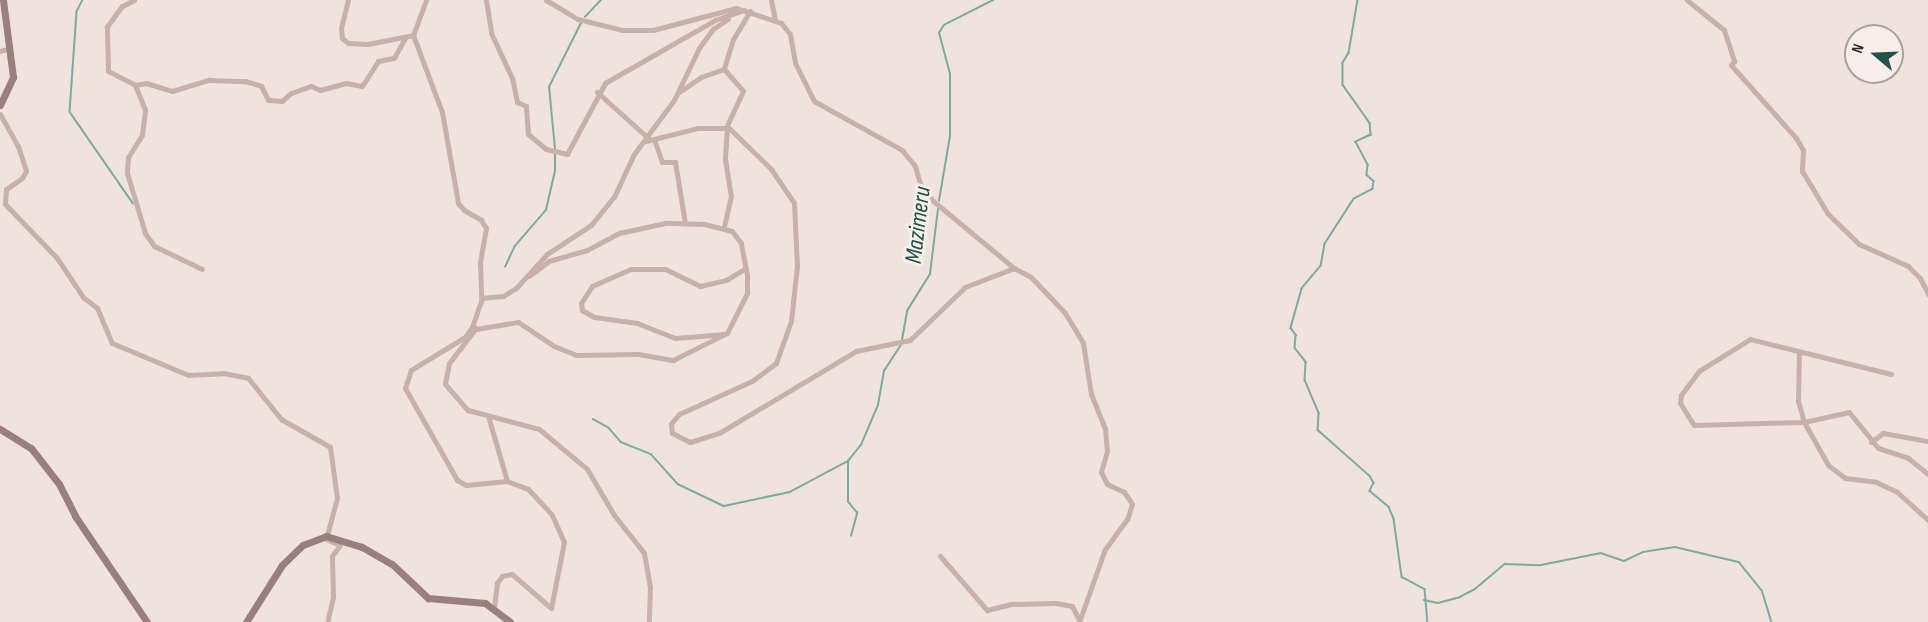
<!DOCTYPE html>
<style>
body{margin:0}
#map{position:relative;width:1928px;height:622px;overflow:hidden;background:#f0e3dd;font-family:"Sofia Sans Condensed",sans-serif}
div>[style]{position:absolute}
.stream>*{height:1.5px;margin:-0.75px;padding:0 0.75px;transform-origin:0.75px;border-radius:0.75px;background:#7faaa2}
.street>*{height:5px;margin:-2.5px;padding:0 2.5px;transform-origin:2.5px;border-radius:2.5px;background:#c7b1aa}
.secondary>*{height:7px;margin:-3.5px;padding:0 3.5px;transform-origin:3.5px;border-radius:3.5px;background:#9a807c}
span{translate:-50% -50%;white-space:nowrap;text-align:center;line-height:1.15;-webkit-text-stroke:6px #f8eee9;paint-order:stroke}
.water-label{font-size:24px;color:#22524b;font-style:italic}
.north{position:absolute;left:1844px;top:24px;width:60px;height:60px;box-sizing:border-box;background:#f8eee9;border:2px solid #aaa09c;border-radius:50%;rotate:289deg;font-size:16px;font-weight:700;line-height:24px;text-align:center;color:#352a29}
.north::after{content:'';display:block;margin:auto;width:21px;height:27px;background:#22524b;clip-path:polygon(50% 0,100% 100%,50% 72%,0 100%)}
</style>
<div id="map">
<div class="stream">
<i style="left:83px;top:0;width:13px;rotate:117deg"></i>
<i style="left:77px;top:12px;width:100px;rotate:94deg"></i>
<i style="left:70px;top:112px;width:111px;rotate:55.3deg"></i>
<i style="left:1358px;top:0;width:54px;rotate:99.6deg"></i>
<i style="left:1349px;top:53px;width:12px;rotate:121deg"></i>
<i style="left:1343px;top:63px;width:22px;rotate:90deg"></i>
<i style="left:1343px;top:85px;width:47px;rotate:54.6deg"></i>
<i style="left:1370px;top:123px;width:12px;rotate:85deg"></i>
<i style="left:1371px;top:135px;width:17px;rotate:155deg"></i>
<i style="left:1356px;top:142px;width:26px;rotate:62deg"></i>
<i style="left:1368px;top:165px;width:10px;rotate:96deg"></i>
<i style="left:1367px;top:175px;width:9px;rotate:41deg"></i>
<i style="left:1374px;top:181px;width:8px;rotate:97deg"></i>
<i style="left:1373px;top:189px;width:21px;rotate:152deg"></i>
<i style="left:1354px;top:199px;width:54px;rotate:122.8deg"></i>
<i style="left:1325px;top:244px;width:22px;rotate:100deg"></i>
<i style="left:1321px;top:266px;width:30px;rotate:130deg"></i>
<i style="left:1302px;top:289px;width:41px;rotate:105.8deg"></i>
<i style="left:1291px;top:328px;width:9px;rotate:54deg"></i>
<i style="left:1296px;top:335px;width:13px;rotate:94deg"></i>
<i style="left:1295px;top:348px;width:18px;rotate:52deg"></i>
<i style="left:1306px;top:362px;width:18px;rotate:93deg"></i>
<i style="left:1305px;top:380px;width:36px;rotate:67deg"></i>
<i style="left:1319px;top:413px;width:17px;rotate:93deg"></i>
<i style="left:1318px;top:430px;width:69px;rotate:41.5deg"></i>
<i style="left:1370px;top:476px;width:8px;rotate:60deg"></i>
<i style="left:1374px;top:483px;width:9px;rotate:117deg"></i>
<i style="left:1370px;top:491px;width:25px;rotate:40deg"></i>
<i style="left:1389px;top:507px;width:13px;rotate:67deg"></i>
<i style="left:1394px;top:519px;width:59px;rotate:82.1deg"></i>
<i style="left:1402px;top:577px;width:26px;rotate:28deg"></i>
<i style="left:1425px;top:589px;width:33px;rotate:85deg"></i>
<i style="left:585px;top:17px;width:23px;rotate:-47deg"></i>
<i style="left:555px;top:149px;width:62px;rotate:-95.5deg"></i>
<i style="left:549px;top:87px;width:74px;rotate:-63.4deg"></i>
<i style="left:939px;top:201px;width:66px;rotate:-80.4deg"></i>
<i style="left:950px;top:136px;width:62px;rotate:-90deg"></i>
<i style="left:950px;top:74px;width:42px;rotate:-105deg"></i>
<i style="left:939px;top:33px;width:9px;rotate:-58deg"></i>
<i style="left:944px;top:25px;width:55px;rotate:-27deg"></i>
<i style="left:505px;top:267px;width:23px;rotate:-65deg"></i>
<i style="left:515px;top:246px;width:48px;rotate:-49.3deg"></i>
<i style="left:546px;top:210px;width:39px;rotate:-77deg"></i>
<i style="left:555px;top:172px;width:18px;rotate:-90deg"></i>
<i style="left:902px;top:340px;width:29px;rotate:-80deg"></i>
<i style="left:907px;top:311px;width:44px;rotate:-58.1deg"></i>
<i style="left:930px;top:274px;width:65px;rotate:-83deg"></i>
<i style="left:593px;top:419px;width:18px;rotate:29deg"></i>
<i style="left:609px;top:428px;width:18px;rotate:49deg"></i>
<i style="left:621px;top:442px;width:32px;rotate:22deg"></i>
<i style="left:651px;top:454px;width:40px;rotate:48deg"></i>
<i style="left:678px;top:484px;width:51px;rotate:25.6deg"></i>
<i style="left:724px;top:506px;width:67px;rotate:-12deg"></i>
<i style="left:790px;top:492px;width:66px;rotate:-28.1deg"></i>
<i style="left:851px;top:536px;width:24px;rotate:-75deg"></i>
<i style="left:857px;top:513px;width:14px;rotate:-129deg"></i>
<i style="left:848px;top:502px;width:41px;rotate:-90deg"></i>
<i style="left:848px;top:461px;width:21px;rotate:-51deg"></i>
<i style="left:861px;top:445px;width:43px;rotate:-67deg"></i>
<i style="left:878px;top:405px;width:35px;rotate:-80deg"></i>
<i style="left:884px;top:371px;width:31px;rotate:-57deg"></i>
<i style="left:1424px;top:600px;width:14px;rotate:12deg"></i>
<i style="left:1438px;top:603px;width:23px;rotate:-15deg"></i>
<i style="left:1460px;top:597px;width:17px;rotate:-28deg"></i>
<i style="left:1475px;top:589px;width:39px;rotate:-40deg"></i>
<i style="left:1505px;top:564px;width:36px;rotate:2deg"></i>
<i style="left:1541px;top:565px;width:61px;rotate:-11.3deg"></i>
<i style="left:1601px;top:553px;width:24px;rotate:19deg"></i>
<i style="left:1624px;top:561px;width:21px;rotate:-25deg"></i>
<i style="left:1643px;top:552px;width:32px;rotate:-9deg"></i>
<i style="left:1675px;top:547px;width:66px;rotate:13.2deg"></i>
<i style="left:1739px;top:562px;width:36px;rotate:51deg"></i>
<i style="left:1762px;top:590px;width:34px;rotate:73deg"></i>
</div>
<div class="street">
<i style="left:134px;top:0;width:13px;rotate:153deg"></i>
<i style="left:122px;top:6px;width:26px;rotate:126deg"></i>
<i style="left:107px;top:27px;width:44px;rotate:88.7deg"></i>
<i style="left:108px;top:71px;width:30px;rotate:27deg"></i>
<i style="left:135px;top:85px;width:27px;rotate:68deg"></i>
<i style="left:145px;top:110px;width:25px;rotate:97deg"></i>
<i style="left:142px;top:135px;width:26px;rotate:122deg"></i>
<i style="left:128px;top:157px;width:16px;rotate:94deg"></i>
<i style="left:127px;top:173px;width:63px;rotate:73.3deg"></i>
<i style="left:145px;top:233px;width:16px;rotate:55deg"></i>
<i style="left:154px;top:246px;width:53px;rotate:25.6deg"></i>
<i style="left:348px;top:0;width:29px;rotate:104deg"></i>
<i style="left:341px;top:28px;width:10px;rotate:84deg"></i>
<i style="left:342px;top:38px;width:8px;rotate:40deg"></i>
<i style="left:348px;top:43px;width:20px;rotate:3deg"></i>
<i style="left:368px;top:44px;width:46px;rotate:-11.3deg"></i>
<i style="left:426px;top:0;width:37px;rotate:110deg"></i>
<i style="left:413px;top:35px;width:82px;rotate:69.4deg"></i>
<i style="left:442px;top:112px;width:92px;rotate:80deg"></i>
<i style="left:458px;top:203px;width:9px;rotate:49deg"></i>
<i style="left:464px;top:210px;width:20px;rotate:30deg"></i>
<i style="left:481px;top:220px;width:9px;rotate:58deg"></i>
<i style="left:486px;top:228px;width:36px;rotate:100deg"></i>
<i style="left:480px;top:263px;width:38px;rotate:88deg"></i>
<i style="left:481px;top:301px;width:28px;rotate:109deg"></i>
<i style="left:472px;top:327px;width:12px;rotate:125deg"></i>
<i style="left:465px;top:337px;width:63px;rotate:148.6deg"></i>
<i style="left:411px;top:370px;width:19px;rotate:108deg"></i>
<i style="left:405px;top:388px;width:106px;rotate:60.5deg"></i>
<i style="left:457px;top:480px;width:10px;rotate:29deg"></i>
<i style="left:466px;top:485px;width:41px;rotate:-5.6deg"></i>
<i style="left:507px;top:481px;width:22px;rotate:21deg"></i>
<i style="left:528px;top:489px;width:35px;rotate:47deg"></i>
<i style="left:552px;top:515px;width:30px;rotate:66deg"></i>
<i style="left:564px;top:542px;width:67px;rotate:101.1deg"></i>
<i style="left:551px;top:608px;width:52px;rotate:-138.9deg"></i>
<i style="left:512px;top:574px;width:10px;rotate:169deg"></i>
<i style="left:502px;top:576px;width:9px;rotate:126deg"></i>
<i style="left:497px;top:583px;width:23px;rotate:97deg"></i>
<i style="left:486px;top:0;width:33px;rotate:81deg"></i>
<i style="left:491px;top:33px;width:50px;rotate:65deg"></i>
<i style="left:512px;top:78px;width:25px;rotate:78deg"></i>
<i style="left:517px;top:102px;width:10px;rotate:24deg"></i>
<i style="left:526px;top:106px;width:28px;rotate:86deg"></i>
<i style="left:528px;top:134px;width:23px;rotate:40deg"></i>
<i style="left:546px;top:149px;width:22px;rotate:13deg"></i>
<i style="left:567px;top:154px;width:81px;rotate:-61.8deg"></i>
<i style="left:605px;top:83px;width:127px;rotate:-29.8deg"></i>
<i style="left:715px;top:20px;width:31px;rotate:-19deg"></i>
<i style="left:546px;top:0;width:37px;rotate:31deg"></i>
<i style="left:578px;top:19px;width:45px;rotate:14deg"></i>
<i style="left:622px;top:30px;width:31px"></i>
<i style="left:653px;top:30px;width:86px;rotate:-14.8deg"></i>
<i style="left:736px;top:8px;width:47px;rotate:18.4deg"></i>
<i style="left:781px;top:23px;width:14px;rotate:51deg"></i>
<i style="left:790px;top:34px;width:29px;rotate:80deg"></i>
<i style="left:795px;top:63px;width:42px;rotate:63.4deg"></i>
<i style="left:814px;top:101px;width:101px;rotate:29.1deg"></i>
<i style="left:902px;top:150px;width:21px;rotate:51deg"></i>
<i style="left:915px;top:166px;width:19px;rotate:74deg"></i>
<i style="left:920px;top:184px;width:20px;rotate:53deg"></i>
<i style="left:932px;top:200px;width:107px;rotate:39.7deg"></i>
<i style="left:1014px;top:268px;width:19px;rotate:28deg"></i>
<i style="left:1031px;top:277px;width:50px;rotate:46.6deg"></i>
<i style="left:1065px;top:313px;width:35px;rotate:59deg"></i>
<i style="left:1083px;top:343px;width:52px;rotate:81.1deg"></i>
<i style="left:1091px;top:394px;width:38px;rotate:68deg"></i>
<i style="left:1105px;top:429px;width:22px;rotate:85deg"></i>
<i style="left:1107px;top:451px;width:22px;rotate:106deg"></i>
<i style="left:1101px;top:472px;width:13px;rotate:63deg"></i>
<i style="left:1107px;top:484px;width:19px;rotate:25deg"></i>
<i style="left:1124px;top:492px;width:14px;rotate:56deg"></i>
<i style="left:1132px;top:504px;width:16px;rotate:108deg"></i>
<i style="left:1127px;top:519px;width:37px;rotate:126deg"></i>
<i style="left:1105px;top:549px;width:77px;rotate:109.6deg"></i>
<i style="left:771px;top:0;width:20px;rotate:79deg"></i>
<i style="left:1687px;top:0;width:48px;rotate:39deg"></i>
<i style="left:1724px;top:30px;width:33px;rotate:72deg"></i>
<i style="left:1734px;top:61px;width:5px;rotate:127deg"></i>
<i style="left:1731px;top:65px;width:98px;rotate:48.3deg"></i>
<i style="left:1796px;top:138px;width:14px;rotate:60deg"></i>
<i style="left:1803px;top:150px;width:21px;rotate:93deg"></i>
<i style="left:1802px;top:171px;width:50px;rotate:58.8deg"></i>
<i style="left:1828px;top:214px;width:43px;rotate:44.1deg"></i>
<i style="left:1859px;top:244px;width:54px;rotate:24.2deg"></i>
<i style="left:1908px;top:266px;width:17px;rotate:45deg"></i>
<i style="left:1920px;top:278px;width:18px;rotate:63deg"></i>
<i style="left:750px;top:11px;width:33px;rotate:121deg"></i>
<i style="left:733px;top:39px;width:31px;rotate:107deg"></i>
<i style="left:724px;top:69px;width:29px;rotate:49deg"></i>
<i style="left:743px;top:91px;width:38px;rotate:115deg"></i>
<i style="left:727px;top:126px;width:62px;rotate:44.3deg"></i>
<i style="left:771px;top:169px;width:41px;rotate:55.9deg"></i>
<i style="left:794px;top:203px;width:63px;rotate:87.3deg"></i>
<i style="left:797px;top:266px;width:55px;rotate:96.2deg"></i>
<i style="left:791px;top:321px;width:45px;rotate:109.7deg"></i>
<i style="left:776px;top:363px;width:30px;rotate:143deg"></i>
<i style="left:752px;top:381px;width:80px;rotate:155.7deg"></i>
<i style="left:679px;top:414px;width:13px;rotate:129deg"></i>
<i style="left:671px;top:424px;width:9px;rotate:84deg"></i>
<i style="left:672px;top:433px;width:20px;rotate:27deg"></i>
<i style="left:690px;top:442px;width:30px;rotate:-17deg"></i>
<i style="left:719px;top:433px;width:160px;rotate:-30.9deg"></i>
<i style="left:856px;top:351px;width:55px;rotate:-11.5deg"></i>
<i style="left:910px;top:340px;width:76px;rotate:-43.9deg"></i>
<i style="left:965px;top:287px;width:53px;rotate:-21.2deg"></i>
<i style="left:0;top:51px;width:10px;rotate:-17deg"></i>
<i style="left:135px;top:85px;width:11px;rotate:-10deg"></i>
<i style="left:146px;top:83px;width:27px;rotate:17deg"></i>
<i style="left:172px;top:91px;width:39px;rotate:-17deg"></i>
<i style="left:209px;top:80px;width:36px;rotate:2deg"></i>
<i style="left:245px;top:81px;width:17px;rotate:17deg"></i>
<i style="left:261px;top:86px;width:16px;rotate:63deg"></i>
<i style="left:268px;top:100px;width:14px;rotate:4deg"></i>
<i style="left:282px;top:101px;width:12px;rotate:-42deg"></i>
<i style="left:291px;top:93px;width:21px;rotate:-19deg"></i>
<i style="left:311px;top:86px;width:10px;rotate:24deg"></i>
<i style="left:320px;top:90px;width:27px;rotate:-15deg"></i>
<i style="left:346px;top:83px;width:16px;rotate:11deg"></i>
<i style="left:362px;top:86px;width:30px;rotate:-57deg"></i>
<i style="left:378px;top:61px;width:16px;rotate:-11deg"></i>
<i style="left:394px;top:58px;width:23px;rotate:-61deg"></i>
<i style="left:597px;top:92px;width:69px;rotate:42deg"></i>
<i style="left:679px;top:92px;width:27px;rotate:-34deg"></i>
<i style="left:701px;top:77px;width:24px;rotate:-19deg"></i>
<i style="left:0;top:114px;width:37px;rotate:61deg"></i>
<i style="left:18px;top:146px;width:26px;rotate:72deg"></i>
<i style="left:26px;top:171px;width:8px;rotate:120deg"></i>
<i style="left:22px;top:178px;width:19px;rotate:145deg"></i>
<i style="left:6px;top:189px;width:15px;rotate:94deg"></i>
<i style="left:5px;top:204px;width:75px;rotate:46.1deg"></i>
<i style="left:57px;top:258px;width:47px;rotate:56.3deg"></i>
<i style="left:83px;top:297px;width:18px;rotate:38deg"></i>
<i style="left:97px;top:308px;width:38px;rotate:67deg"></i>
<i style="left:112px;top:343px;width:82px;rotate:22.8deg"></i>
<i style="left:188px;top:375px;width:35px;rotate:-3deg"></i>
<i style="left:223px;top:373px;width:25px;rotate:11deg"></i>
<i style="left:248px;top:378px;width:53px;rotate:51.2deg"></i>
<i style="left:281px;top:419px;width:56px;rotate:29.7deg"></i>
<i style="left:330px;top:447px;width:51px;rotate:82.2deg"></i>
<i style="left:337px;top:498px;width:42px;rotate:105deg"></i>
<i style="left:326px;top:539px;width:15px;rotate:23deg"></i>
<i style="left:340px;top:545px;width:14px;rotate:126deg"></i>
<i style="left:332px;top:556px;width:41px;rotate:88.6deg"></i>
<i style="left:333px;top:597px;width:26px;rotate:103deg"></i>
<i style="left:654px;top:139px;width:24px;rotate:71deg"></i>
<i style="left:662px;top:162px;width:13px"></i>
<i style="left:675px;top:162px;width:62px;rotate:80.7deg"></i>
<i style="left:646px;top:141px;width:54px;rotate:-14deg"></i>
<i style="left:698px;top:128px;width:29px"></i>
<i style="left:727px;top:128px;width:31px;rotate:94deg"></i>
<i style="left:725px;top:159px;width:37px;rotate:81deg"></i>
<i style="left:731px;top:196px;width:32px;rotate:103deg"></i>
<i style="left:481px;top:298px;width:22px;rotate:-5deg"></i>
<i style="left:503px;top:296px;width:15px;rotate:-32deg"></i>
<i style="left:516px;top:288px;width:46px;rotate:-47.6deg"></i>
<i style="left:547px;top:254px;width:53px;rotate:-33.4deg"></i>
<i style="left:591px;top:225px;width:36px;rotate:-51deg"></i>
<i style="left:614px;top:197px;width:47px;rotate:-65.1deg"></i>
<i style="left:634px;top:154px;width:67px;rotate:-53.5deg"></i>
<i style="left:674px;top:100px;width:58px;rotate:-64.3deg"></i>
<i style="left:699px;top:48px;width:24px;rotate:-54deg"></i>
<i style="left:713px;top:29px;width:18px;rotate:-34deg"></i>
<i style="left:476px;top:328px;width:44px;rotate:127.6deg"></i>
<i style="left:449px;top:363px;width:21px;rotate:101deg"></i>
<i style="left:445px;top:384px;width:35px;rotate:49deg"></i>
<i style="left:468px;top:410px;width:73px;rotate:15deg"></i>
<i style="left:539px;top:429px;width:62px;rotate:39.8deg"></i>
<i style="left:587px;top:469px;width:53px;rotate:59.6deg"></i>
<i style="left:614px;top:515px;width:48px;rotate:51.7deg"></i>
<i style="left:644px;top:553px;width:35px;rotate:80deg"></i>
<i style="left:650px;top:587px;width:35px;rotate:92deg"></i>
<i style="left:476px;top:329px;width:43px;rotate:-9.5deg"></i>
<i style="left:518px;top:322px;width:43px;rotate:33.7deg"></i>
<i style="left:554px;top:346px;width:24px;rotate:22deg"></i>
<i style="left:576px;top:355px;width:62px;rotate:-0.9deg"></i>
<i style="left:638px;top:354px;width:36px;rotate:10deg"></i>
<i style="left:673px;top:360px;width:60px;rotate:-26.6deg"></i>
<i style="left:727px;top:333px;width:45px;rotate:-63.4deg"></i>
<i style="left:747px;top:293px;width:18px;rotate:-90deg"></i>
<i style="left:747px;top:275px;width:33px;rotate:-101deg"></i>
<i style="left:741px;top:243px;width:15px;rotate:-127deg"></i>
<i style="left:732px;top:231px;width:30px;rotate:-166deg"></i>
<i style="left:703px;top:224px;width:38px;rotate:-178deg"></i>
<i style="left:665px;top:223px;width:47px;rotate:167.7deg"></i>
<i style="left:619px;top:233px;width:36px;rotate:152deg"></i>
<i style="left:587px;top:250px;width:40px;rotate:164deg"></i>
<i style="left:549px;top:261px;width:25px;rotate:143deg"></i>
<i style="left:725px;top:334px;width:50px;rotate:175.4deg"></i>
<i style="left:675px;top:338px;width:41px;rotate:-158.5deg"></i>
<i style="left:637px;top:323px;width:43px;rotate:-172.1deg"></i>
<i style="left:594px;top:317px;width:14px;rotate:-150deg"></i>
<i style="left:582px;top:310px;width:7px;rotate:-98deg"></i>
<i style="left:581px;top:303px;width:20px;rotate:-57deg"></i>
<i style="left:592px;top:286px;width:43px;rotate:-23.6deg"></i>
<i style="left:631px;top:269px;width:34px"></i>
<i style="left:665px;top:269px;width:39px;rotate:26deg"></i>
<i style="left:700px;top:286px;width:27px;rotate:-13deg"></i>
<i style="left:726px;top:280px;width:23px;rotate:-31deg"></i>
<i style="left:1799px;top:352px;width:49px;rotate:91.2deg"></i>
<i style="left:1798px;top:401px;width:22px;rotate:74deg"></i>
<i style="left:1804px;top:422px;width:49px;rotate:60.8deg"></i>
<i style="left:1828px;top:465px;width:21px;rotate:37deg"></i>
<i style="left:1845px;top:478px;width:31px;rotate:7deg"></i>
<i style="left:1876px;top:482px;width:23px;rotate:25deg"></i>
<i style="left:1897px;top:492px;width:42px;rotate:42.1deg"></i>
<i style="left:1891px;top:374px;width:145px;rotate:-166.1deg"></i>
<i style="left:1750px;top:339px;width:60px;rotate:147.9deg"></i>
<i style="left:1699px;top:371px;width:30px;rotate:127deg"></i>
<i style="left:1681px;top:395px;width:8px;rotate:97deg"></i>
<i style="left:1680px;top:403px;width:26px;rotate:58deg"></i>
<i style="left:1694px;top:425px;width:110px;rotate:-1.6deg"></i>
<i style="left:1804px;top:422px;width:46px;rotate:-12.5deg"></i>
<i style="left:1849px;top:412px;width:46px;rotate:51.1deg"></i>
<i style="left:1878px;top:448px;width:32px;rotate:18deg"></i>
<i style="left:1908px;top:458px;width:26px;rotate:39deg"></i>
<i style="left:488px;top:416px;width:68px;rotate:73.7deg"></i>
<i style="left:1871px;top:442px;width:15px;rotate:-37deg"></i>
<i style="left:1883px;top:433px;width:46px;rotate:10.1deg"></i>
<i style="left:940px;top:556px;width:72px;rotate:49deg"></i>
<i style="left:987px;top:610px;width:25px;rotate:-14deg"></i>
<i style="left:1011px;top:604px;width:45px;rotate:-1.3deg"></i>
<i style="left:1056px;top:603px;width:16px;rotate:11deg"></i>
<i style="left:1072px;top:606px;width:16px;rotate:63deg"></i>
</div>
<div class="secondary">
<i style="left:0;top:105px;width:31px;rotate:-65deg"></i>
<i style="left:13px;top:77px;width:78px;rotate:-97.4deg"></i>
<i style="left:0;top:429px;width:36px;rotate:32deg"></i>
<i style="left:31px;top:448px;width:46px;rotate:52.1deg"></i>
<i style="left:59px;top:484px;width:36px;rotate:63deg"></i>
<i style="left:75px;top:516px;width:128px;rotate:55.8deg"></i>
<i style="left:246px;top:622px;width:67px;rotate:-57.7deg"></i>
<i style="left:282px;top:565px;width:29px;rotate:-44deg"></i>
<i style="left:303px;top:545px;width:25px;rotate:-21deg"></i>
<i style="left:326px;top:536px;width:38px;rotate:17deg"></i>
<i style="left:362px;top:547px;width:34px;rotate:30deg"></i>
<i style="left:392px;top:564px;width:50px;rotate:43.4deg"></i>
<i style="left:428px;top:598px;width:57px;rotate:5deg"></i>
<i style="left:485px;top:603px;width:31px;rotate:37deg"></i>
</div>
<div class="water-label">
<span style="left:918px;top:225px;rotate:-83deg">Mazimeru</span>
</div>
<div class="north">N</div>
</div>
